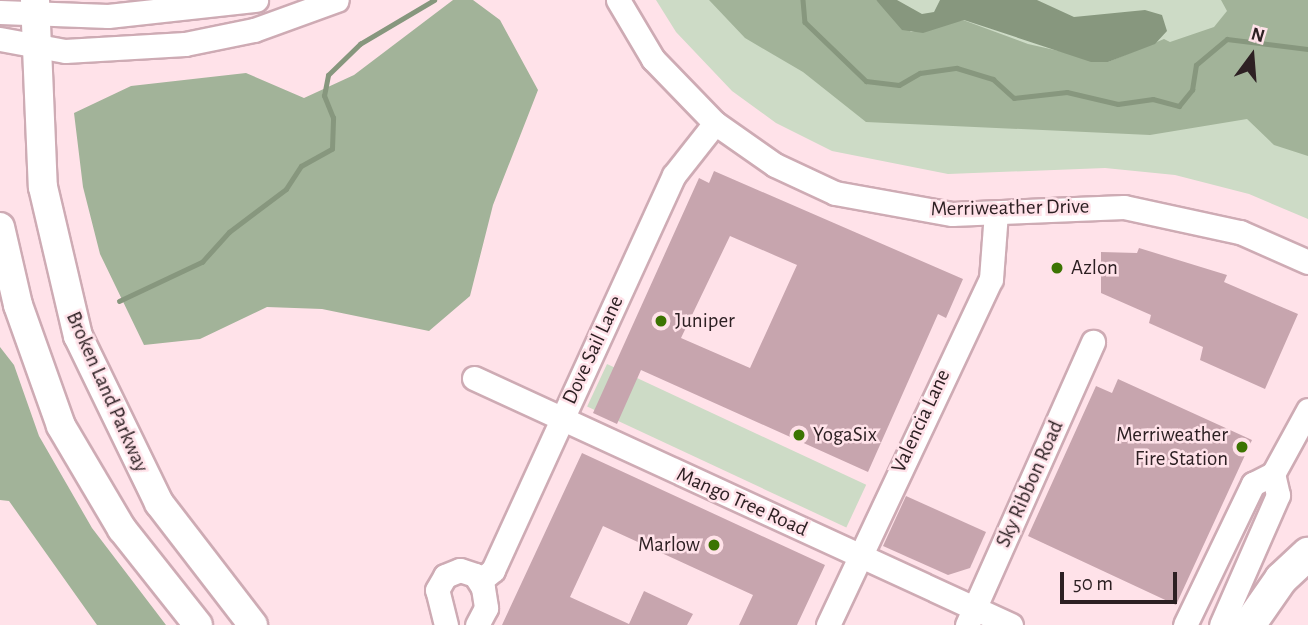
<!DOCTYPE html>
<style>
body{margin:0}
#map{position:relative;width:1308px;height:625px;overflow:hidden;background:#ffe2e9;font-family:"Alegreya Sans",sans-serif}
div>[style]{position:absolute}
.green>*{inset:0;background:#cddbc6;transform-origin:0 0}
.forest>*{inset:0;background:#a2b399}
.water>*{inset:0;background:#87977e}
.stream>*{height:4.5px;margin:-2.25px;padding:0 2.25px;transform-origin:2.25px;border-radius:2.25px;background:#87977e}
.building>*{inset:0;background:#c7a5ae}
.roads{filter:drop-shadow(2px 0 #ceabb4) drop-shadow(-2px 0 #ceabb4) drop-shadow(0 2px #ceabb4) drop-shadow(0 -2px #ceabb4)}
.minor>*{height:23px;margin:-11.5px;padding:0 11.5px;transform-origin:11.5px;border-radius:11.5px;background:#fff}
.major>*{height:28px;margin:-14px;padding:0 14px;transform-origin:14px;border-radius:14px;background:#fff}
.highway>*{height:32px;margin:-16px;padding:0 16px;transform-origin:16px;border-radius:16px;background:#fff}
.dots>*{width:19px;height:19px;translate:-50% -50%;box-sizing:border-box;border:4px solid #ffe2e9;border-radius:50%}
span{translate:-50% -50%;white-space:nowrap;text-align:center;line-height:1.15;-webkit-text-stroke:5px #ffe2e9;paint-order:stroke}
.street-label{font-size:21px;color:#2d2023}
.poi-label{font-size:21px;color:#2d2023}
.left{translate:0 -50%;text-align:left}
.right{translate:-100% -50%;text-align:right}
.north{position:absolute;left:1217px;top:21px;width:70px;height:70px;-webkit-text-stroke:5px #ffe2e9;paint-order:stroke;rotate:16deg;font-size:19px;font-weight:700;line-height:28px;text-align:center;color:#2d2023}
.north::after{content:'';display:block;margin:auto;width:24px;height:32px;background:#2d2023;clip-path:polygon(50% 0,100% 100%,50% 72%,0 100%)}
.scale{position:absolute;left:1060px;top:572px;width:117px;height:32px;box-sizing:border-box;border:4px solid #2d2023;border-top:0;padding-left:9px;font-size:21px;line-height:24px;white-space:nowrap;color:#2d2023;-webkit-text-stroke:5px #ffe2e9;paint-order:stroke}
</style>
<div id="map">
<div class="green">
<i style="clip-path:polygon(656px 0,1308px 0,1308px 219px,1249px 194px,1175px 175px,1105px 168px,948px 174px,832px 151px,776px 123px,732px 91px,676px 32px)"></i>
<i style="left:607px;top:364px;width:286px;height:47px;rotate:25deg"></i>
</div>
<div class="forest">
<i style="clip-path:polygon(453px 0,473px 0,500px 20px,538px 90px,493px 205px,470px 296px,429px 331px,322px 309px,267px 307px,200px 339px,144px 345px,100px 254px,83px 187px,74px 113px,131px 86px,246px 73px,304px 98px,354px 75px)"></i>
<i style="clip-path:polygon(709px 0,876px 0,911px 32px,963px 20px,1028px 44px,1108px 62px,1164px 39px,1170px 42px,1214px 27px,1227px 11px,1221px 0,1308px 0,1308px 156px,1274px 145px,1247px 119px,1150px 135px,866px 122px,803px 72px,745px 38px)"></i>
<i style="clip-path:polygon(0 347px,14px 365px,39px 436px,92px 528px,166px 625px,97px 625px,9px 501px,0 500px)"></i>
</div>
<div class="water">
<i style="clip-path:polygon(876px 0,897px 0,922px 14px,934px 12px,940px 0,1037px 0,1074px 17px,1145px 10px,1162px 15px,1167px 31px,1155px 44px,1108px 62px,1091px 62px,964px 20px,923px 33px,902px 30px)"></i>
</div>
<div class="stream">
<i style="left:803px;top:0;width:22px;rotate:85deg"></i>
<i style="left:805px;top:22px;width:85px;rotate:44deg"></i>
<i style="left:866px;top:81px;width:33px;rotate:7deg"></i>
<i style="left:899px;top:85px;width:24px;rotate:-30deg"></i>
<i style="left:920px;top:73px;width:37px;rotate:-8deg"></i>
<i style="left:957px;top:68px;width:38px;rotate:17deg"></i>
<i style="left:993px;top:79px;width:28px;rotate:42deg"></i>
<i style="left:1014px;top:98px;width:53px;rotate:-6.5deg"></i>
<i style="left:1067px;top:92px;width:52px;rotate:13.2deg"></i>
<i style="left:1118px;top:104px;width:35px;rotate:-8deg"></i>
<i style="left:1153px;top:99px;width:27px;rotate:15deg"></i>
<i style="left:1179px;top:106px;width:21px;rotate:-51deg"></i>
<i style="left:1192px;top:90px;width:25px;rotate:-81deg"></i>
<i style="left:1196px;top:65px;width:40px;rotate:-40deg"></i>
<i style="left:1227px;top:39px;width:82px;rotate:7deg"></i>
<i style="left:119px;top:301px;width:92px;rotate:-25.2deg"></i>
<i style="left:202px;top:262px;width:40px;rotate:-48deg"></i>
<i style="left:229px;top:232px;width:71px;rotate:-37deg"></i>
<i style="left:286px;top:189px;width:27px;rotate:-57deg"></i>
<i style="left:301px;top:166px;width:35px;rotate:-29deg"></i>
<i style="left:332px;top:149px;width:31px;rotate:-88deg"></i>
<i style="left:333px;top:118px;width:24px;rotate:-112deg"></i>
<i style="left:324px;top:96px;width:21px;rotate:-79deg"></i>
<i style="left:328px;top:75px;width:45px;rotate:-44.1deg"></i>
<i style="left:360px;top:44px;width:86px;rotate:-30.7deg"></i>
</div>
<div class="building">
<i style="clip-path:polygon(evenodd,714px 171px,963px 279px,946px 318px,938px 314px,868px 472px,641px 370px,617px 424px,593px 413px,699px 178px,709px 183px,714px 171px,730px 236px,797px 265px,750px 368px,681px 338px,730px 236px)"></i>
<i style="clip-path:polygon(1139px 248px,1227px 275px,1224px 282px,1298px 314px,1265px 389px,1200px 360px,1203px 347px,1149px 323px,1151px 315px,1101px 293px,1101px 252px,1137px 253px)"></i>
<i style="clip-path:polygon(1118px 379px,1252px 440px,1176px 605px,1028px 536px,1096px 386px,1112px 393px)"></i>
<i style="clip-path:polygon(582px 453px,825px 565px,797px 625px,739px 625px,753px 595px,603px 526px,570px 597px,629px 624px,644px 591px,693px 614px,687px 625px,502px 625px)"></i>
<i style="clip-path:polygon(906px 496px,986px 532px,970px 568px,948px 575px,883px 546px)"></i>
</div>
<div class="roads">
<div class="minor">
<i style="left:618px;top:0;width:69px;rotate:59.3deg"></i>
<i style="left:653px;top:59px;width:89px;rotate:45.9deg"></i>
<i style="left:715px;top:123px;width:73px;rotate:35deg"></i>
<i style="left:775px;top:165px;width:66px;rotate:25deg"></i>
<i style="left:835px;top:193px;width:119px;rotate:10.2deg"></i>
<i style="left:952px;top:214px;width:172px;rotate:-2.3deg"></i>
<i style="left:1124px;top:207px;width:119px;rotate:12.2deg"></i>
<i style="left:1240px;top:232px;width:74px;rotate:23.8deg"></i>
<i style="left:0;top:12px;width:108px;rotate:2.1deg"></i>
<i style="left:108px;top:16px;width:149px;rotate:-6.2deg"></i>
<i style="left:0;top:39px;width:66px;rotate:10.5deg"></i>
<i style="left:65px;top:51px;width:120px;rotate:-3.3deg"></i>
<i style="left:185px;top:44px;width:70px;rotate:-11.5deg"></i>
<i style="left:254px;top:30px;width:88px;rotate:-19.9deg"></i>
<i style="left:474px;top:378px;width:591px;rotate:24.7deg"></i>
<i style="left:480px;top:581px;width:17px;rotate:-40deg"></i>
<i style="left:493px;top:570px;width:434px;rotate:-65.4deg"></i>
<i style="left:674px;top:175px;width:66px;rotate:-51.7deg"></i>
<i style="left:446px;top:625px;width:36px;rotate:-104deg"></i>
<i style="left:437px;top:590px;width:16px;rotate:-60deg"></i>
<i style="left:445px;top:576px;width:16px;rotate:-22deg"></i>
<i style="left:460px;top:570px;width:16px;rotate:18deg"></i>
<i style="left:475px;top:575px;width:15px;rotate:58deg"></i>
<i style="left:483px;top:588px;width:20px;rotate:81deg"></i>
<i style="left:486px;top:608px;width:19px;rotate:118deg"></i>
<i style="left:828px;top:625px;width:382px;rotate:-64.8deg"></i>
<i style="left:991px;top:279px;width:66px;rotate:-85.7deg"></i>
<i style="left:967px;top:625px;width:310px;rotate:-66deg"></i>
<i style="left:1185px;top:625px;width:157px;rotate:-64.3deg"></i>
<i style="left:1253px;top:484px;width:22px;rotate:-27deg"></i>
<i style="left:1273px;top:474px;width:73px;rotate:-61.3deg"></i>
<i style="left:1221px;top:625px;width:142px;rotate:-66.3deg"></i>
<i style="left:1278px;top:495px;width:22px;rotate:-103deg"></i>
</div>
<div class="major">
<i style="left:35px;top:0;width:187px;rotate:87.6deg"></i>
<i style="left:43px;top:187px;width:153px;rotate:76.8deg"></i>
<i style="left:78px;top:336px;width:186px;rotate:64.1deg"></i>
<i style="left:159px;top:503px;width:154px;rotate:52.4deg"></i>
<i style="left:0;top:227px;width:80px;rotate:77deg"></i>
<i style="left:18px;top:305px;width:128px;rotate:70.4deg"></i>
<i style="left:61px;top:426px;width:120px;rotate:59.4deg"></i>
<i style="left:122px;top:529px;width:122px;rotate:51.6deg"></i>
</div>
<div class="highway">
<i style="left:1249px;top:625px;width:56px;rotate:-55.2deg"></i>
<i style="left:1281px;top:579px;width:37px;rotate:-43deg"></i>
</div>
</div>
<div class="dots">
<i style="left:1057px;top:268px;background:#3c7402"></i>
<i style="left:661px;top:321px;background:#3c7402"></i>
<i style="left:799px;top:435px;background:#3c7402"></i>
<i style="left:1242px;top:447px;background:#3c7402"></i>
<i style="left:714px;top:545px;background:#3c7402"></i>
</div>
<div class="street-label">
<span style="left:1010px;top:208px;rotate:-1deg">Merriweather Drive</span>
<span style="left:593px;top:350px;rotate:-65deg">Dove Sail Lane</span>
<span style="left:107px;top:392px;rotate:66deg">Broken Land Parkway</span>
<span style="left:921px;top:421px;rotate:-65deg">Valencia Lane</span>
<span style="left:1030px;top:484px;rotate:-66deg">Sky Ribbon Road</span>
<span style="left:742px;top:502px;rotate:24deg">Mango Tree Road</span>
</div>
<div class="poi-label">
<span class="left" style="left:1071px;top:268px">Azlon</span>
<span class="left" style="left:675px;top:321px">Juniper</span>
<span class="left" style="left:813px;top:435px">YogaSix</span>
<span class="right" style="left:1228px;top:447px">Merriweather<br>Fire Station</span>
<span class="right" style="left:700px;top:545px">Marlow</span>
</div>
<div class="north">N</div>
<div class="scale">50 m</div>
</div>
